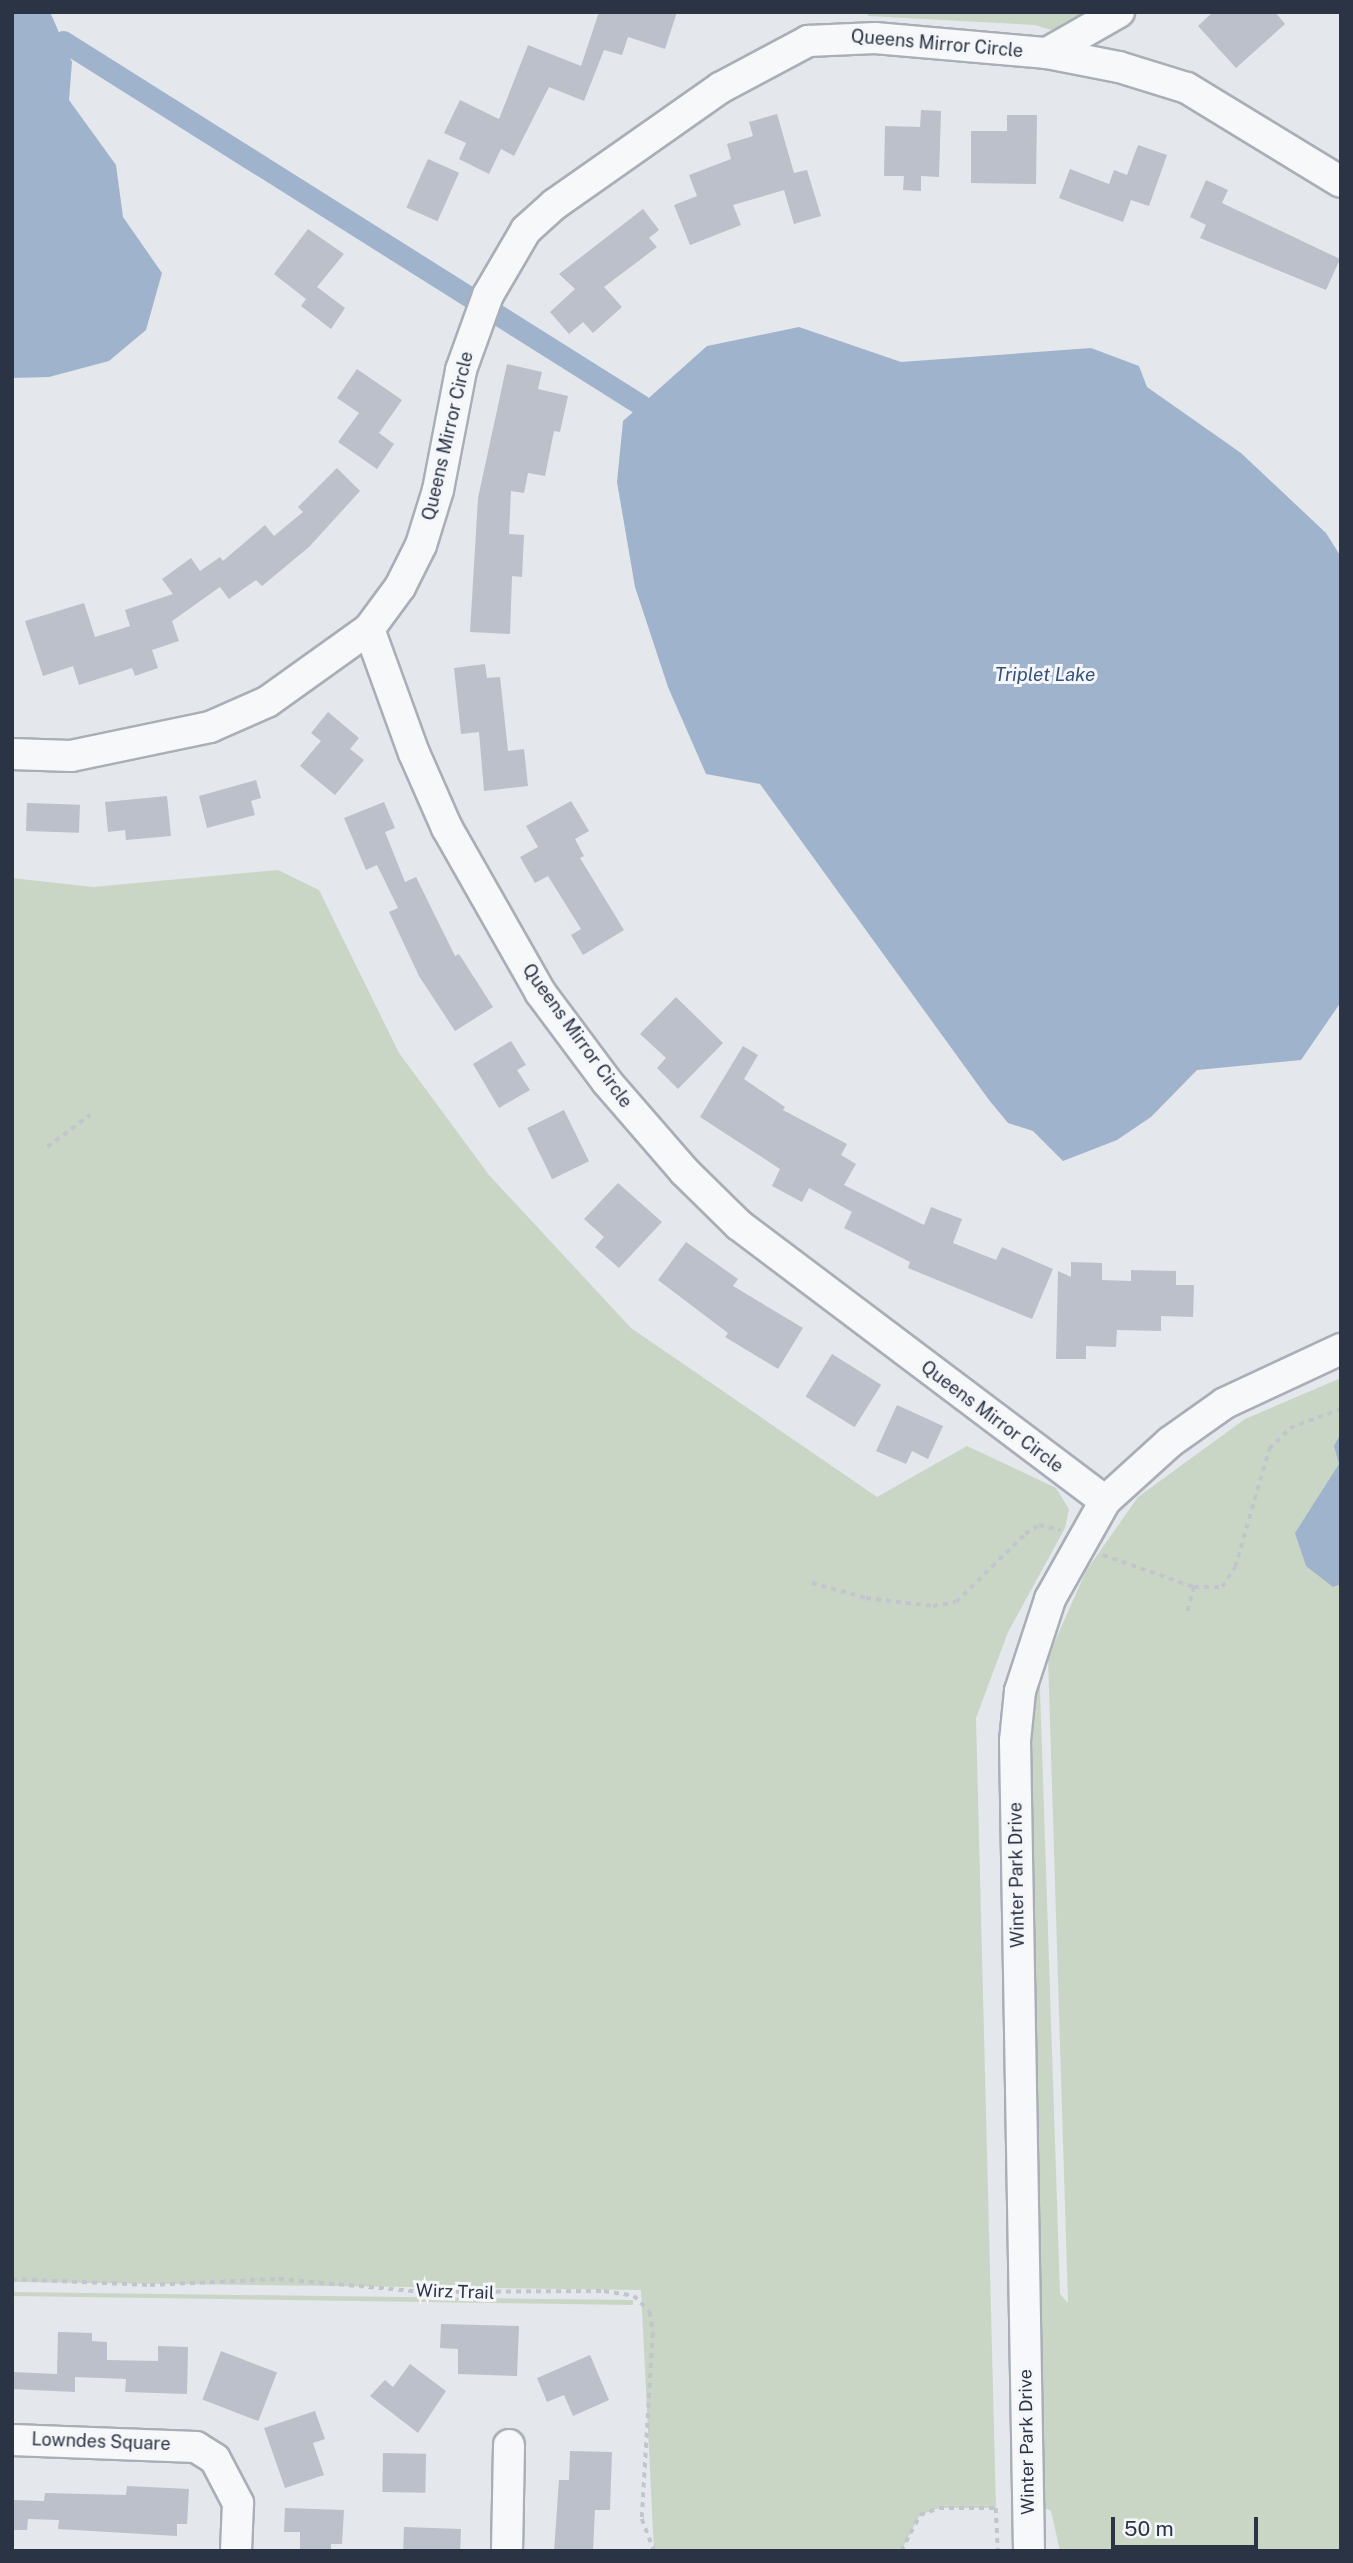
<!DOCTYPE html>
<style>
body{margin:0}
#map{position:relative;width:1353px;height:2563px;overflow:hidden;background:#e4e7ec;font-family:"Public Sans",sans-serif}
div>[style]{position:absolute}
.green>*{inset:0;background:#c9d6c5}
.water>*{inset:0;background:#9fb4cc}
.canal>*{height:21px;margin:-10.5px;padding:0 10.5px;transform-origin:10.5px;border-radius:10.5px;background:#9fb4cc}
.building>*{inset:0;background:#bbc0ca;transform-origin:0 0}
.path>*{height:3.5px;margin-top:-1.75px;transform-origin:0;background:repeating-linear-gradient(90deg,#c2c5cb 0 5px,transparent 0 10px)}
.roads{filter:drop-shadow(2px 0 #a9aeb7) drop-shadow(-2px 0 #a9aeb7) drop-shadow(0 2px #a9aeb7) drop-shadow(0 -2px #a9aeb7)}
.minor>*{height:30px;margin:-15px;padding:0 15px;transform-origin:15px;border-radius:15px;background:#f7f8fa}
span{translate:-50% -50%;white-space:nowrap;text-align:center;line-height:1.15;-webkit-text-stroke:6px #f4f6f9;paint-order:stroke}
.street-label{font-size:18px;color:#2b3445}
.water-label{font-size:19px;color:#34527a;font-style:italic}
.frame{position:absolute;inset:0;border:14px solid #2b3445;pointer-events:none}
.scale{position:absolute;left:1111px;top:2517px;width:147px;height:32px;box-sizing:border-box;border:4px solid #2b3445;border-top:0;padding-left:9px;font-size:21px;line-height:24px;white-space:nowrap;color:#2b3445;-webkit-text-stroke:5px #f4f6f9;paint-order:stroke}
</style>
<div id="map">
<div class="green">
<i style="clip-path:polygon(867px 12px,1098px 12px,1061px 33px,1035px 25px,868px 16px)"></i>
<i style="clip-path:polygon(278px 870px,319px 890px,399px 1053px,489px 1175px,631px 1328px,877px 1497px,967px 1446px,1056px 1488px,1069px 1509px,1065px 1528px,1008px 1632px,976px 1718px,996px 2508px,939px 2508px,920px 2515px,901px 2551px,654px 2551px,641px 2290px,12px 2282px,12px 878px,93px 887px)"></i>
<i style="clip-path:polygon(1341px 1378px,1341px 2551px,1060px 2551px,1051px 2511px,1038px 2505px,1025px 1741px,1039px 1658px,1060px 2294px,1068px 2303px,1048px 1657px,1086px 1571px,1138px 1497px,1245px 1419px)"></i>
<i style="clip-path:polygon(12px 2292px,633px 2300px,633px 2305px,12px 2296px)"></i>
</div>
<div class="water">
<i style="clip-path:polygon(12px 12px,50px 12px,72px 62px,69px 100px,116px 165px,123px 217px,162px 273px,146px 330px,109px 361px,49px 377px,12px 378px)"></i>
<i style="clip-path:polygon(799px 327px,901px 362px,1091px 348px,1139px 366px,1147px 387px,1241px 453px,1326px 533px,1341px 557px,1341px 1002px,1301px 1060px,1197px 1070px,1151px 1117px,1117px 1140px,1063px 1161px,1033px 1131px,1008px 1123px,989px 1100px,760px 784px,706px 774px,668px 687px,635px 587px,617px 482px,623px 421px,707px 346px)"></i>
<i style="clip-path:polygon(1341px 1433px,1341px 1584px,1333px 1587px,1306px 1566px,1295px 1533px,1339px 1464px,1334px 1446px)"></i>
</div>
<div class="canal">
<i style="left:63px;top:41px;width:683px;rotate:32.2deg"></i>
</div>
<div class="building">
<i style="clip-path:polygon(599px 12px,677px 12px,665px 49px,628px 37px,622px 55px,604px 50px,584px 101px,549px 87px,514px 156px,501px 149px,489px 174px,459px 159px,466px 143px,444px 133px,460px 100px,499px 119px,528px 45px,581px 66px)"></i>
<i style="clip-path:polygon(1213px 12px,1275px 12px,1285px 24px,1236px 68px,1198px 26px)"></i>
<i style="clip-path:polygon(921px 110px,941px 111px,939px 177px,921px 176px,921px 191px,903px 190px,904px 176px,884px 176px,885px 126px,920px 127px)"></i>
<i style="clip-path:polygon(777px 114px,794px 173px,807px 170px,821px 216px,794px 224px,784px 190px,733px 205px,741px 225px,690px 245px,674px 205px,697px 196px,689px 175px,731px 159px,727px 144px,753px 136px,749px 122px)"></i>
<i style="clip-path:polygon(1007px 115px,1037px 115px,1036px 184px,971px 183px,971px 131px,1007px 131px)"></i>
<i style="clip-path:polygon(1138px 145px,1167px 155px,1149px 206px,1131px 200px,1123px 222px,1059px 198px,1070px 169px,1109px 184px,1114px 170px,1127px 175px)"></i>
<i style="left:428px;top:159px;width:34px;height:53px;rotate:24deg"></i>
<i style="clip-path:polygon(1206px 180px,1228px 190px,1222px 203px,1340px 259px,1326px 290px,1200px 238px,1206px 225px,1190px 217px)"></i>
<i style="clip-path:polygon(643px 209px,659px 230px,649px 238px,657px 247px,604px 287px,622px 307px,593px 333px,583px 322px,569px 334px,550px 312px,575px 289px,559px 274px)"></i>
<i style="clip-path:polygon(308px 229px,344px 254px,317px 287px,345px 308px,331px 329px,301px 306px,306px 299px,274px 274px)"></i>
<i style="clip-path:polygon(507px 364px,542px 372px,538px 389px,568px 396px,560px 432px,554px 431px,545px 476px,528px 473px,524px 493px,511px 491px,509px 534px,524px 535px,522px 577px,512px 576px,510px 634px,470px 632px,478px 498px)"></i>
<i style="clip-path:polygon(357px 369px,402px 400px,379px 433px,394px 444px,377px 469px,338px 442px,359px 413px,337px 398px)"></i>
<i style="clip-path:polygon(337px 468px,360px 491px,309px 547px,262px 586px,256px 580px,229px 599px,220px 587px,172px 621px,179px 641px,152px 650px,158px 668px,135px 676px,132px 668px,79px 685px,73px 666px,43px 676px,25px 621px,84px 603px,95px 637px,130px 626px,125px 610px,173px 594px,162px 579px,191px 558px,200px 571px,220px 557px,223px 561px,265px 525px,274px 536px,303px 512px,298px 507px)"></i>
<i style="clip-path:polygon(485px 664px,487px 678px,500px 677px,508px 751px,524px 749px,528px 786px,484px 791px,479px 732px,461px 734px,454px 668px)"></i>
<i style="clip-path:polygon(328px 712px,359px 738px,350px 749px,364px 760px,335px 795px,300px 766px,321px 741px,311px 733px)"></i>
<i style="clip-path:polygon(256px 780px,261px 798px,251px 801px,255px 815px,207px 828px,199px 796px)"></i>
<i style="clip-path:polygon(167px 796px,171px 836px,126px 840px,125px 830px,108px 832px,105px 802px)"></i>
<i style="clip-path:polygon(571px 801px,589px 831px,575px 839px,584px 856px,580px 858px,624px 930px,583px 955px,571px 935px,581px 929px,548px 876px,535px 883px,520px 857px,538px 847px,526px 826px)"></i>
<i style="clip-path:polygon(384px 802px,395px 828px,385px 832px,405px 882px,416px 877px,455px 956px,459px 954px,493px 1007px,455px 1031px,419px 976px,389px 912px,398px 908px,377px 865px,366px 870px,344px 818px)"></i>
<i style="left:27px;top:803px;width:53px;height:28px;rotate:2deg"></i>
<i style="clip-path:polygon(676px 997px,723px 1043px,678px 1089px,657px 1068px,666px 1058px,640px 1034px)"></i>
<i style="clip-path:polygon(511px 1041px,526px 1065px,517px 1070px,530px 1090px,499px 1108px,473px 1064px)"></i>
<i style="clip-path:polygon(743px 1046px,758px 1055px,744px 1079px,785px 1107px,783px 1110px,847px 1144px,841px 1155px,856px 1164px,844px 1185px,924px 1225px,931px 1207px,962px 1219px,953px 1243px,996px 1260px,1002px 1247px,1053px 1269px,1032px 1319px,908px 1268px,910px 1262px,844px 1228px,852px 1212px,809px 1188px,802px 1202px,772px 1186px,780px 1169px,700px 1117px)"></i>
<i style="left:564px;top:1110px;width:57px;height:41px;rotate:64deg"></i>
<i style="clip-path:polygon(618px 1183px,662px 1222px,619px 1268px,595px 1247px,604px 1237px,584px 1219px)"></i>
<i style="clip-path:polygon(686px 1242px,738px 1279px,733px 1286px,803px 1328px,778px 1369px,725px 1337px,728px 1333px,658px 1280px)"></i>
<i style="clip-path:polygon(1071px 1262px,1102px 1263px,1102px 1280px,1131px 1281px,1131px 1270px,1176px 1271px,1176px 1285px,1194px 1285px,1193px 1317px,1161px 1316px,1161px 1331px,1117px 1330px,1116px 1347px,1086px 1346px,1086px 1359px,1056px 1359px,1058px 1271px,1071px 1277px)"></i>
<i style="left:832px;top:1354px;width:58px;height:50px;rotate:32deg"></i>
<i style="clip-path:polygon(897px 1405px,943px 1426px,928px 1459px,912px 1451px,906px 1464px,876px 1451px)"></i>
<i style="clip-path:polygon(441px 2324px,519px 2326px,517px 2376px,458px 2374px,458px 2349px,440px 2348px)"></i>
<i style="clip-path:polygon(58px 2332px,92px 2333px,92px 2341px,107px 2342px,107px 2360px,158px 2361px,158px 2346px,188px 2347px,187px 2394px,125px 2392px,126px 2379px,75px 2377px,75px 2392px,12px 2389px,12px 2372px,57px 2374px)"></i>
<i style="left:221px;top:2351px;width:60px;height:52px;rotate:21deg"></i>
<i style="clip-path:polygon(590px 2355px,609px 2400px,573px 2416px,564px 2395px,547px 2402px,537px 2378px)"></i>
<i style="clip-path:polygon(410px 2364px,446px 2391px,418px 2433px,370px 2396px,385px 2380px,393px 2387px)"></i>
<i style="clip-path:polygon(315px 2411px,325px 2439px,313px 2443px,324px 2475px,285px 2488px,264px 2428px)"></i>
<i style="clip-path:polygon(570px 2451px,612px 2452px,610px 2510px,595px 2510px,593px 2551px,554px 2551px,559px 2480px,569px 2480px)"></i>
<i style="left:383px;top:2453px;width:43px;height:39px;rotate:1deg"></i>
<i style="clip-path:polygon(127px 2486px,189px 2489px,187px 2524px,177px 2524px,177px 2536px,58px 2529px,59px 2520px,28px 2519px,27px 2530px,12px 2530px,12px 2500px,44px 2501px,45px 2493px,126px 2495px)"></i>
<i style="clip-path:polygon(285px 2508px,344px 2510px,342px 2544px,331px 2544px,331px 2551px,300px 2551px,300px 2532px,284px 2532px)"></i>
<i style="left:404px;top:2527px;width:57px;height:24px;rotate:2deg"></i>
</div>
<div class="path">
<i style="left:47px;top:1147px;width:54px;rotate:-36.7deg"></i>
<i style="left:1103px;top:1555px;width:96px;rotate:19.4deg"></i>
<i style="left:1194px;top:1587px;width:25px;rotate:104deg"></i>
<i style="left:812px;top:1583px;width:56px;rotate:15.5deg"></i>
<i style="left:866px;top:1598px;width:67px;rotate:6.8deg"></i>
<i style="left:933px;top:1606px;width:23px;rotate:-10deg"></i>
<i style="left:956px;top:1602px;width:97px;rotate:-44.6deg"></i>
<i style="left:1025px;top:1534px;width:17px;rotate:-33deg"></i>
<i style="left:1039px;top:1525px;width:22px;rotate:13deg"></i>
<i style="left:1194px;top:1587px;width:28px"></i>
<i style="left:1222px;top:1587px;width:24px;rotate:-57deg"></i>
<i style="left:1235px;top:1567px;width:123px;rotate:-73.9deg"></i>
<i style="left:1269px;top:1449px;width:30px;rotate:-45deg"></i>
<i style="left:1290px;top:1428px;width:54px;rotate:-20.4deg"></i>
<i style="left:12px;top:2279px;width:138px;rotate:2.5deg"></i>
<i style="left:150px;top:2285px;width:129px;rotate:-2.7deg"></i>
<i style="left:279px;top:2279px;width:148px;rotate:5.1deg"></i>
<i style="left:426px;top:2292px;width:178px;rotate:-0.3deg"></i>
<i style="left:604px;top:2291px;width:30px;rotate:9deg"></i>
<i style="left:634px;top:2296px;width:23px;rotate:45deg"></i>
<i style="left:650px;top:2312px;width:21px;rotate:82deg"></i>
<i style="left:653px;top:2333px;width:186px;rotate:93.4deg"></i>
<i style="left:642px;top:2519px;width:34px;rotate:69deg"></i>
<i style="left:901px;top:2551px;width:41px;rotate:-62.2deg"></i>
<i style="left:920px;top:2515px;width:20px;rotate:-20deg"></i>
<i style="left:939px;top:2508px;width:57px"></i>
<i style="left:996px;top:2508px;width:43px;rotate:87.3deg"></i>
</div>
<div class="roads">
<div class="minor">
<i style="left:1047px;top:53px;width:83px;rotate:-29.7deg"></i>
<i style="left:369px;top:629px;width:132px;rotate:70.1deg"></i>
<i style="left:414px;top:753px;width:82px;rotate:66.3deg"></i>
<i style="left:447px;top:828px;width:189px;rotate:60.4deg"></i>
<i style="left:540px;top:992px;width:112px;rotate:53.3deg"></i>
<i style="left:607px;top:1082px;width:118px;rotate:49.1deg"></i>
<i style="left:684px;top:1171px;width:77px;rotate:44.5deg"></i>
<i style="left:739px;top:1225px;width:458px;rotate:37deg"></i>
<i style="left:12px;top:754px;width:59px;rotate:1.9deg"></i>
<i style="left:71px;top:756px;width:142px;rotate:-11.8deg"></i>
<i style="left:210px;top:727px;width:62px;rotate:-23.7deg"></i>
<i style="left:267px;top:702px;width:125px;rotate:-35.6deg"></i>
<i style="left:369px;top:629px;width:52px;rotate:-53.6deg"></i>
<i style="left:400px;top:587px;width:47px;rotate:-63.4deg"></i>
<i style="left:421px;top:545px;width:58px;rotate:-72.8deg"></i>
<i style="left:438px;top:490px;width:122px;rotate:-79.1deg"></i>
<i style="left:461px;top:370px;width:80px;rotate:-70.2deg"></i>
<i style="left:488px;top:295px;width:75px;rotate:-59.7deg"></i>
<i style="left:526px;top:230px;width:39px;rotate:-42deg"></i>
<i style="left:555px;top:204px;width:202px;rotate:-35.1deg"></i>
<i style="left:720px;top:88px;width:100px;rotate:-28.1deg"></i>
<i style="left:808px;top:41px;width:67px;rotate:-2.6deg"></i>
<i style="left:875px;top:38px;width:173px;rotate:5deg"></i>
<i style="left:1047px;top:53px;width:73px;rotate:11deg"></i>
<i style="left:1119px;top:67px;width:71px;rotate:17.2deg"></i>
<i style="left:1187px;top:88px;width:180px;rotate:31.4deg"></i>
<i style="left:12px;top:2440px;width:184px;rotate:2.2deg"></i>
<i style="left:196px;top:2447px;width:22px;rotate:32deg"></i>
<i style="left:215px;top:2459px;width:50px;rotate:62.4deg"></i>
<i style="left:238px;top:2503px;width:48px;rotate:92.4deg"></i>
<i style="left:507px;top:2551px;width:106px;rotate:-88.9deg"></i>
<i style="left:1029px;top:2551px;width:810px;rotate:-90.99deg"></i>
<i style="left:1015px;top:1741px;width:50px;rotate:-84.3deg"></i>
<i style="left:1020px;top:1691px;width:97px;rotate:-71.9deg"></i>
<i style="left:1050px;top:1599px;width:112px;rotate:-60.7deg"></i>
<i style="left:1105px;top:1501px;width:88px;rotate:-42.2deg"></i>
<i style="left:1170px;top:1442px;width:67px;rotate:-35.3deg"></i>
<i style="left:1225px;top:1403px;width:128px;rotate:-25deg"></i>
</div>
</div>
<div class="street-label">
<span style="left:937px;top:44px;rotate:5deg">Queens Mirror Circle</span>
<span style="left:448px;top:436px;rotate:-77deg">Queens Mirror Circle</span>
<span style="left:577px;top:1036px;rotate:54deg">Queens Mirror Circle</span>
<span style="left:992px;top:1417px;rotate:37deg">Queens Mirror Circle</span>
<span style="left:1017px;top:1875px;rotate:-91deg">Winter Park Drive</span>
<span style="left:455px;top:2292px;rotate:2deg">Wirz Trail</span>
<span style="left:101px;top:2442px;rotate:2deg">Lowndes Square</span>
<span style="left:1027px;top:2442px;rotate:-91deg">Winter Park Drive</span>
</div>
<div class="water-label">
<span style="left:1045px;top:675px">Triplet Lake</span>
</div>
<div class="frame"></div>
<div class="scale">50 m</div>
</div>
